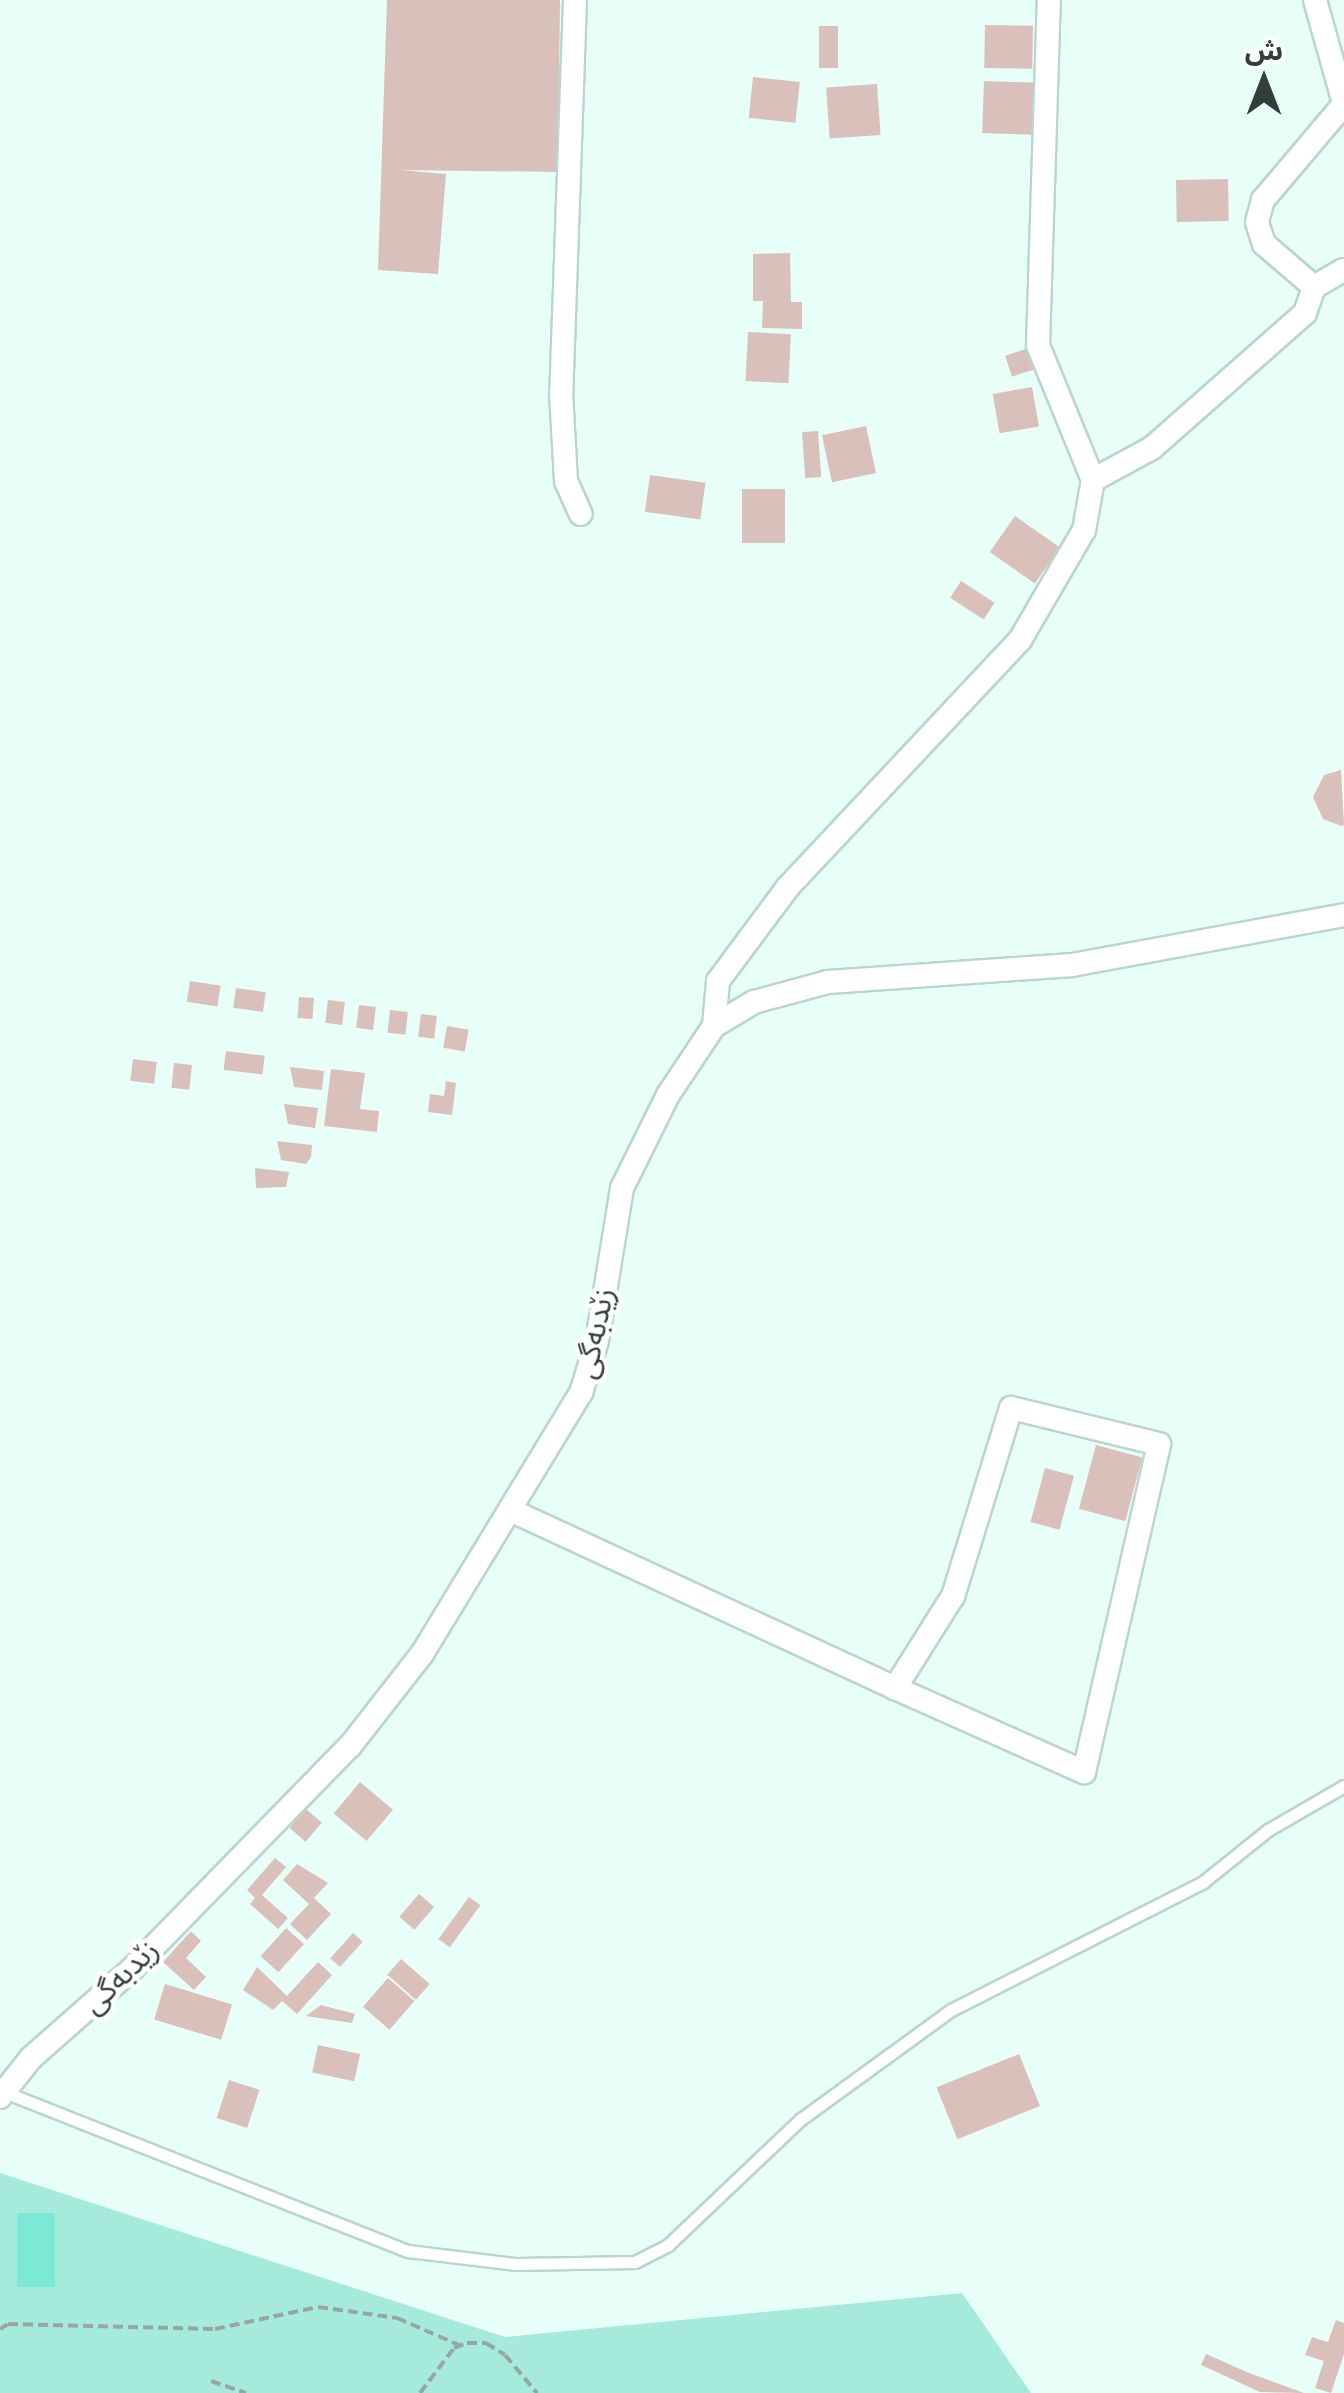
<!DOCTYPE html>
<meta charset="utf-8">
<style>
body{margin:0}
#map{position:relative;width:1344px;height:2393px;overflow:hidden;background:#e8fef9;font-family:"IBM Plex Sans","Noto Sans Arabic",sans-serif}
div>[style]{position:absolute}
.green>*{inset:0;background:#a6eadc}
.water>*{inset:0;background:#7be9d5;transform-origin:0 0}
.building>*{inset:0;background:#d9c0ba;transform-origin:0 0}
.path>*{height:4px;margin-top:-2px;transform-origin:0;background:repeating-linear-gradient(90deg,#96a7a3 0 10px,transparent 0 15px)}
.roads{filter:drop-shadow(2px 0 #bad5cf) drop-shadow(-2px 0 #bad5cf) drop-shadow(0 2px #bad5cf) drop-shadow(0 -2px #bad5cf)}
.lane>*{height:11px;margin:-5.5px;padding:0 5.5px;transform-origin:5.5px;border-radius:5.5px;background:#fff}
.street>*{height:22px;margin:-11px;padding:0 11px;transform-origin:11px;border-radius:11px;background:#fff}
span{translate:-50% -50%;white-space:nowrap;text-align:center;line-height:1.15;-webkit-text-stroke:9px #fff;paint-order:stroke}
.street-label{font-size:30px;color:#333e3b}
.north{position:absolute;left:1214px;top:30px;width:100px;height:100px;-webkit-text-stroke:8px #fff;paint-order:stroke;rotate:0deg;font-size:28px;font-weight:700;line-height:40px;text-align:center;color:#333e3b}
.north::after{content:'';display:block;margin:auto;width:35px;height:45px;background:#333e3b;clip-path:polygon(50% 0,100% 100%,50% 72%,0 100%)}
</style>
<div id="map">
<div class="green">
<i style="clip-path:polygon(0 2173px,505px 2337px,962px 2293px,1031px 2393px,0 2393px)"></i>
</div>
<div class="water">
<i style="left:17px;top:2213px;width:38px;height:74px"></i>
</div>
<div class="building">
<i style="clip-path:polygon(387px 0,560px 0,558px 172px,400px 170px,446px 174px,438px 274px,378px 270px)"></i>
<i style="left:985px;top:25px;width:48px;height:43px;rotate:1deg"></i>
<i style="left:819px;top:26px;width:19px;height:42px"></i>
<i style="left:753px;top:77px;width:47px;height:41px;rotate:6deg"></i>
<i style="left:984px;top:81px;width:52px;height:52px;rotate:2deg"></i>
<i style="left:877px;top:84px;width:51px;height:51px;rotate:86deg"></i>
<i style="left:1228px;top:179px;width:42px;height:52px;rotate:89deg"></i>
<i style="clip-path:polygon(790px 253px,791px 302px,802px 302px,802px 329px,762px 328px,763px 301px,753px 301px,753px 254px)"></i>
<i style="left:748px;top:332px;width:43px;height:49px;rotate:3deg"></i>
<i style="left:1029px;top:348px;width:22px;height:25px;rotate:72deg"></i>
<i style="left:1032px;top:387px;width:40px;height:40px;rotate:80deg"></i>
<i style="left:866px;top:426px;width:48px;height:45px;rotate:78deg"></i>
<i style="left:818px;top:431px;width:46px;height:16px;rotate:86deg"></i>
<i style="left:650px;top:475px;width:56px;height:37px;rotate:8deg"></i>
<i style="left:785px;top:489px;width:54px;height:43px;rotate:90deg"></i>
<i style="left:1015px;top:516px;width:55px;height:44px;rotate:35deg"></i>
<i style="left:961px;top:581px;width:40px;height:20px;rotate:33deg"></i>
<i style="clip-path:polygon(1341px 770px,1344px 825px,1341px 826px,1323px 819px,1313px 797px,1324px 775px)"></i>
<i style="left:190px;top:981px;width:31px;height:21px;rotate:9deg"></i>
<i style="left:236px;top:988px;width:30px;height:20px;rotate:8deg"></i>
<i style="left:299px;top:997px;width:15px;height:21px;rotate:4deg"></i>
<i style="left:328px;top:1000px;width:17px;height:23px;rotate:7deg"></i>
<i style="left:359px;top:1005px;width:17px;height:23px;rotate:7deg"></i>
<i style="left:390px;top:1010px;width:18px;height:23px;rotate:6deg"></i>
<i style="left:421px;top:1014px;width:16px;height:23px;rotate:7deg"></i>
<i style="left:447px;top:1026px;width:22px;height:22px;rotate:10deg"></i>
<i style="left:226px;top:1051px;width:39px;height:19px;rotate:7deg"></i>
<i style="left:133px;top:1059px;width:24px;height:22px;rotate:7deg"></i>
<i style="left:174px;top:1063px;width:18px;height:25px;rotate:6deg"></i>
<i style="clip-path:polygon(290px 1067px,324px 1071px,322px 1090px,294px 1087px)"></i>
<i style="clip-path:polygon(331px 1069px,365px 1073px,360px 1109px,379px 1111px,377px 1132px,324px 1126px)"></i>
<i style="clip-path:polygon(446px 1081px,456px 1083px,452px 1115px,428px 1112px,430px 1094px,444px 1096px)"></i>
<i style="clip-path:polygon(284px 1104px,318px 1108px,315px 1128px,288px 1124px)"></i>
<i style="clip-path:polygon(277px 1141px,312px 1145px,311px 1157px,306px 1164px,281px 1160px)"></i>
<i style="clip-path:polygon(255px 1168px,289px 1172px,286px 1187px,256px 1188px)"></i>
<i style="left:1096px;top:1445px;width:48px;height:66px;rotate:15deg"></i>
<i style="left:1045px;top:1468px;width:30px;height:56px;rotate:15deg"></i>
<i style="left:360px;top:1782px;width:43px;height:41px;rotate:40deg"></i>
<i style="left:306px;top:1809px;width:21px;height:25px;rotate:41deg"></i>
<i style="clip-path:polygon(275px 1858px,286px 1867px,262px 1895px,288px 1918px,278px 1929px,250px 1904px,255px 1898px,247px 1890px)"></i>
<i style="clip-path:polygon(297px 1864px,328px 1883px,314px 1898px,331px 1914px,307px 1940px,290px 1924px,309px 1904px,283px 1880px)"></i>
<i style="left:419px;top:1894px;width:20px;height:30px;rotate:41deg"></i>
<i style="left:469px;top:1897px;width:14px;height:52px;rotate:36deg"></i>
<i style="left:286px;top:1928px;width:24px;height:38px;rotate:42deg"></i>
<i style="clip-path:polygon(191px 1931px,201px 1941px,186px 1958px,206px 1977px,194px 1990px,163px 1962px)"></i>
<i style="left:353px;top:1933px;width:13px;height:34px;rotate:42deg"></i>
<i style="left:401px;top:1959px;width:38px;height:21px;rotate:41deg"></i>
<i style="clip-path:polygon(318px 1962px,332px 1975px,297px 2014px,282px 2001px,273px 2010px,243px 1990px,257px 1967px,287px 1996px)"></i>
<i style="left:388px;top:1978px;width:35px;height:38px;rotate:41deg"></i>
<i style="left:165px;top:1984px;width:70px;height:37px;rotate:17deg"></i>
<i style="clip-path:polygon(321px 2005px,355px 2014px,352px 2023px,306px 2016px)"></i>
<i style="left:318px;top:2045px;width:43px;height:28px;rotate:12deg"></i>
<i style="left:1019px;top:2054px;width:56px;height:89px;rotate:68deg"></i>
<i style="left:229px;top:2080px;width:32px;height:40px;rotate:18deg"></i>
<i style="clip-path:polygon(1336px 2320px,1344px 2323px,1344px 2354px,1331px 2393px,1315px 2388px,1324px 2361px,1305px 2355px,1312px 2337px,1328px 2342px)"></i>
<i style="clip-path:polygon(1206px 2354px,1249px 2373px,1304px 2393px,1260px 2392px,1201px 2365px)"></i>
</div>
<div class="path">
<i style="left:0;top:2329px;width:9px;rotate:-32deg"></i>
<i style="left:8px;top:2324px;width:207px;rotate:1.4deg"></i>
<i style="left:215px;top:2329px;width:105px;rotate:-12.1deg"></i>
<i style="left:318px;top:2307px;width:80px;rotate:7.9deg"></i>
<i style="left:397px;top:2318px;width:70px;rotate:23.6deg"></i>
<i style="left:211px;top:2381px;width:37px;rotate:19deg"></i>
<i style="left:420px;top:2393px;width:56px;rotate:-52.9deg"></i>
<i style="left:454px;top:2348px;width:14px;rotate:-21deg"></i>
<i style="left:467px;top:2343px;width:19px"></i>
<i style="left:486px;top:2343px;width:22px;rotate:32deg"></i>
<i style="left:505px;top:2355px;width:50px;rotate:49.9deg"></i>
</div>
<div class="roads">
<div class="lane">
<i style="left:4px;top:2092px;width:434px;rotate:21.5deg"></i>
<i style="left:408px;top:2251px;width:109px;rotate:6.9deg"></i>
<i style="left:516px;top:2264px;width:119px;rotate:-1deg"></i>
<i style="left:635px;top:2262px;width:37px;rotate:-27deg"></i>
<i style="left:668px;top:2245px;width:183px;rotate:-43.5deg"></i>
<i style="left:801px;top:2119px;width:185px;rotate:-36deg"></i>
<i style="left:951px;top:2010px;width:283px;rotate:-26.9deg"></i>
<i style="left:1203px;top:1882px;width:83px;rotate:-38.7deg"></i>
<i style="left:1268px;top:1830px;width:88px;rotate:-30.1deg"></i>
</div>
<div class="street">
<i style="left:575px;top:0;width:392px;rotate:92deg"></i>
<i style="left:561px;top:392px;width:89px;rotate:86.8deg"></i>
<i style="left:566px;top:481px;width:36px;rotate:66deg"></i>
<i style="left:1315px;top:0;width:107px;rotate:74.3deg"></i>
<i style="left:1314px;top:287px;width:34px;rotate:-30deg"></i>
<i style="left:1093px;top:480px;width:67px;rotate:-28.5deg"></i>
<i style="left:1152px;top:448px;width:204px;rotate:-41.4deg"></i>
<i style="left:1305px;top:313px;width:28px;rotate:-71deg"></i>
<i style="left:1314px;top:287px;width:66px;rotate:-139.3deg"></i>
<i style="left:1264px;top:244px;width:23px;rotate:-108deg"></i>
<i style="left:1257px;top:222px;width:23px;rotate:-75deg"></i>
<i style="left:1263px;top:200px;width:126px;rotate:-49.8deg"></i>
<i style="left:714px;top:1026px;width:45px;rotate:-84.9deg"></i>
<i style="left:718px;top:981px;width:117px;rotate:-53.3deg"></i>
<i style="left:788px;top:887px;width:339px;rotate:-46.8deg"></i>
<i style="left:1020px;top:640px;width:127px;rotate:-59.8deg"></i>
<i style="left:1084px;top:530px;width:51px;rotate:-79.8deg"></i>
<i style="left:1093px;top:480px;width:146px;rotate:-112.2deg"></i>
<i style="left:1038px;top:345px;width:345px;rotate:-88.2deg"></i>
<i style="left:510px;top:1510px;width:424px;rotate:24.8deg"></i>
<i style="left:895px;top:1688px;width:207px;rotate:24deg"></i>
<i style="left:1084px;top:1772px;width:336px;rotate:-77.1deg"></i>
<i style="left:1159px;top:1444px;width:152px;rotate:-166.3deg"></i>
<i style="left:1011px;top:1408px;width:197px;rotate:107.1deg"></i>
<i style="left:953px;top:1596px;width:109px;rotate:122.2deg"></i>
<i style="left:0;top:2097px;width:50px;rotate:-51.5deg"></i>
<i style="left:31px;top:2058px;width:136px;rotate:-41.4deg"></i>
<i style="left:133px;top:1968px;width:310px;rotate:-45.7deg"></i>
<i style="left:350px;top:1746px;width:117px;rotate:-52deg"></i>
<i style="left:422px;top:1654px;width:306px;rotate:-58.7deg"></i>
<i style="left:581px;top:1393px;width:54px;rotate:-72.9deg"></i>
<i style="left:597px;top:1341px;width:155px;rotate:-80.7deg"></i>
<i style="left:622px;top:1188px;width:104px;rotate:-63.7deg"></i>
<i style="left:668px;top:1095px;width:83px;rotate:-56.3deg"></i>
<i style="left:714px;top:1026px;width:47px;rotate:-31deg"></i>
<i style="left:754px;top:1002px;width:77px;rotate:-15.1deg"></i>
<i style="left:828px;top:982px;width:245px;rotate:-4deg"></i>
<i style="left:1072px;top:965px;width:277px;rotate:-10.4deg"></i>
</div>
</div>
<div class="street-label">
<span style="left:594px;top:1333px;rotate:-78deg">زێدبەگی</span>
<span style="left:120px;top:1976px;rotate:-44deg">زێدبەگی</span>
</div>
<div class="north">ش</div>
</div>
